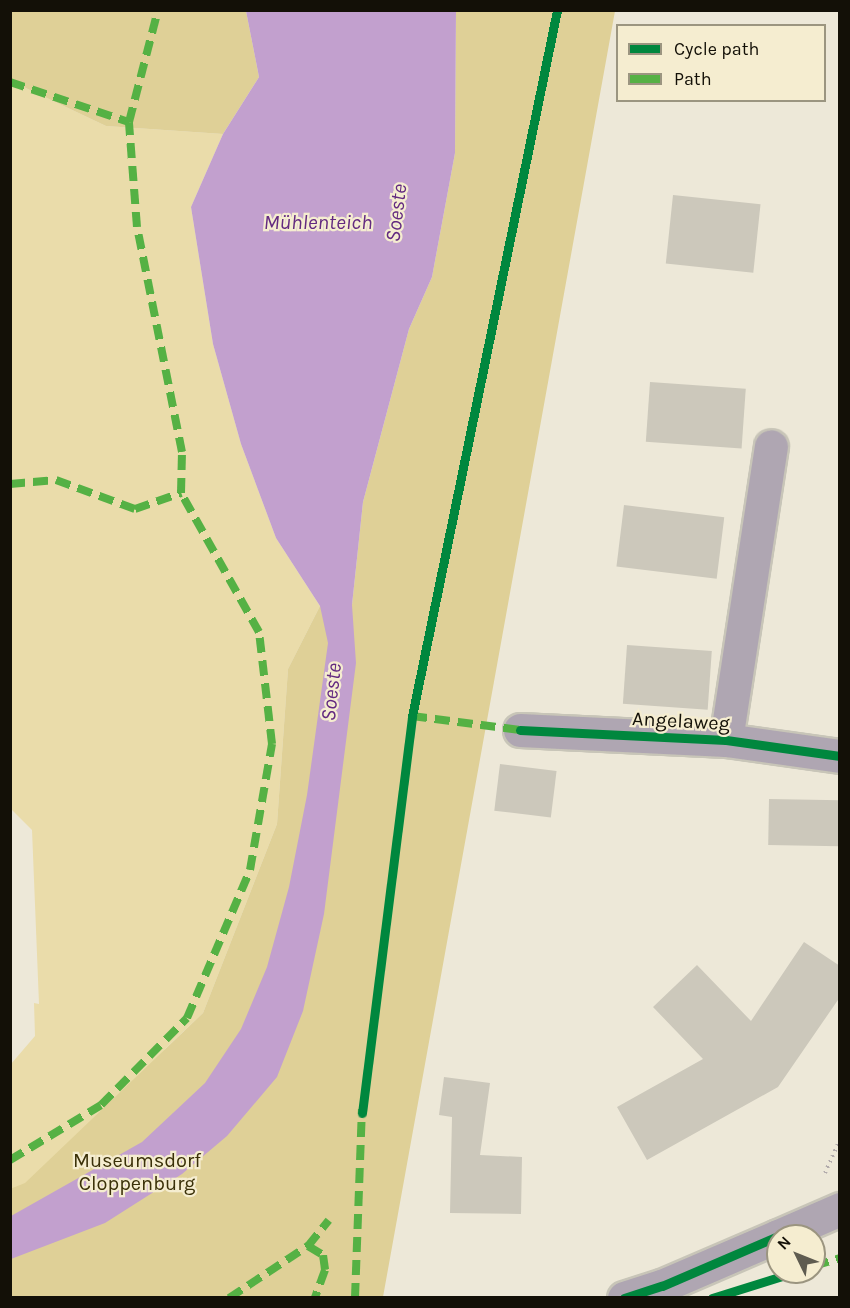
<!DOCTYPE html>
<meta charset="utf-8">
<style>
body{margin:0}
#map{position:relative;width:850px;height:1308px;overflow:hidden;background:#ede8d8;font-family:Karla,sans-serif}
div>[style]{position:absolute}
.green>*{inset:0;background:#eadcaa}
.forest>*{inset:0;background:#dfd097}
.water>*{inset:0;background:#c2a0ce}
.building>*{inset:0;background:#ccc8bb;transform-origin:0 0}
.path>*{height:4px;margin-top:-2px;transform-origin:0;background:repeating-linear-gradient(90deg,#b1aaab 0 1.5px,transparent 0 6px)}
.roads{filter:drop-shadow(2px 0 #c8c5b8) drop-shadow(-2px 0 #c8c5b8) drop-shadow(0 2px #c8c5b8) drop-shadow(0 -2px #c8c5b8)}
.minor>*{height:33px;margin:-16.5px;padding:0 16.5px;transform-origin:16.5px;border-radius:16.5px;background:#afa6b2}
.quiet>*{height:8px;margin-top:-4px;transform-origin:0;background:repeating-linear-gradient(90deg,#55b144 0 15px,transparent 0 23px)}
.cycleway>*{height:9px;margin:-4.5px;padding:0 4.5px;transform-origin:4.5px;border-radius:4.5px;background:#00873e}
span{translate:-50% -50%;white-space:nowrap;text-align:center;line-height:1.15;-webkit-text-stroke:4.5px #f5edd0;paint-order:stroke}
.street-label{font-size:20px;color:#131007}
.park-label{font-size:20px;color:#3a3008}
.water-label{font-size:21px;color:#632a80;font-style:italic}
.frame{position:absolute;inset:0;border:12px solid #131007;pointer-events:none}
.legend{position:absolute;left:616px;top:24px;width:210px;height:78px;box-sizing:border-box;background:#f5edd0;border:2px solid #9b9580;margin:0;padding:8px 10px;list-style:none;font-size:18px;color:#131007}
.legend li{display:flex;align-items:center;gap:12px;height:30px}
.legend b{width:30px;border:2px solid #9b9580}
.north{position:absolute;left:766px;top:1224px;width:60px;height:60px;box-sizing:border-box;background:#f5edd0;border:2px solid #9b9580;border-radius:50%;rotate:313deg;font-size:16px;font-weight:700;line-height:24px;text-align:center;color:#131007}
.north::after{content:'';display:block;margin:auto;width:21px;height:27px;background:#5f5c50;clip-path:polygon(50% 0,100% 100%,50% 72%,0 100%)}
</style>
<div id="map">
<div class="green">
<i style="clip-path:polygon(11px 81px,106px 126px,223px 134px,191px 207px,213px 344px,241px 444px,276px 538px,320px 606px,288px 669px,277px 824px,203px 1013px,165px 1049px,11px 1298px,11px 1064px,35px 1036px,34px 1003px,39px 1004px,32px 830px,10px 808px)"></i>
</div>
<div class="forest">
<i style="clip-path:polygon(11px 10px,246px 11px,259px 77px,223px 134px,106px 126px,11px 81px)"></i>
<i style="clip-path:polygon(456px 11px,615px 11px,383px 1297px,11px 1297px,10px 1189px,25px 1183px,203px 1013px,277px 824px,288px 669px,320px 606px,352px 605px,363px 502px,409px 329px,432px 277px,455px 153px)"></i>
</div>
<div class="water">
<i style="clip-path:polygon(246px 11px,456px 11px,455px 153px,432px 277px,409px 329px,363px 502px,352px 605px,356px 663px,324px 914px,303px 1011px,277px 1077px,227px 1136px,182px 1174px,105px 1223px,11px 1259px,11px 1216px,142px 1142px,205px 1083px,241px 1029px,267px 967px,289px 887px,307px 795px,328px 643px,320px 606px,276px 538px,241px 444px,213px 344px,191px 207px,223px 134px,259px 77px)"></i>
</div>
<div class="building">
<i style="left:673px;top:195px;width:88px;height:69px;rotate:6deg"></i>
<i style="left:650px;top:382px;width:96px;height:60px;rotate:4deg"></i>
<i style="left:624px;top:505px;width:101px;height:62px;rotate:7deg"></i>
<i style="left:627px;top:645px;width:85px;height:59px;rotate:4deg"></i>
<i style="left:500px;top:764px;width:57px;height:47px;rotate:7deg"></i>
<i style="left:769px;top:799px;width:71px;height:46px;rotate:1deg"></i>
<i style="clip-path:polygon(804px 942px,840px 966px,840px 997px,778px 1087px,647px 1160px,617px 1107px,703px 1059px,653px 1007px,697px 965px,751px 1021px)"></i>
<i style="clip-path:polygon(444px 1077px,490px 1083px,480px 1155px,522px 1157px,521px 1214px,450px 1213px,452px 1117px,439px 1115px)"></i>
</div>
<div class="path">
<i style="left:825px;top:1173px;width:37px;rotate:-66deg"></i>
</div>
<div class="roads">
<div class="minor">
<i style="left:520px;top:730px;width:206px;rotate:2.8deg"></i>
<i style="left:726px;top:740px;width:115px;rotate:8deg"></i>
<i style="left:726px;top:740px;width:297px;rotate:-81.3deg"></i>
<i style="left:778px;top:1236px;width:68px;rotate:-23.5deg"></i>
<i style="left:624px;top:1298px;width:40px;rotate:-18deg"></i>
<i style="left:662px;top:1286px;width:126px;rotate:-23.3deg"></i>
</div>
</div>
<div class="quiet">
<i style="left:10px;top:82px;width:126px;rotate:18.6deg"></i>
<i style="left:10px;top:484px;width:46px;rotate:-5deg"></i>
<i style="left:56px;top:480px;width:84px;rotate:20.2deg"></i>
<i style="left:135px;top:509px;width:49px;rotate:-19.2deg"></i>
<i style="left:412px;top:716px;width:109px;rotate:7.4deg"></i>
<i style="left:10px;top:1160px;width:106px;rotate:-31.1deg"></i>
<i style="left:101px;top:1105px;width:122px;rotate:-45.3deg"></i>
<i style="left:187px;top:1018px;width:161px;rotate:-66.9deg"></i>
<i style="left:250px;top:870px;width:128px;rotate:-80.1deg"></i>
<i style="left:272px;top:744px;width:113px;rotate:-96.6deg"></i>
<i style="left:259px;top:632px;width:159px;rotate:-119.3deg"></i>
<i style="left:181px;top:493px;width:41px;rotate:-88.6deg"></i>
<i style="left:182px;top:452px;width:229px;rotate:-101.3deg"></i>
<i style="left:137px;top:227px;width:105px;rotate:-94.4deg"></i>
<i style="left:129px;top:122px;width:116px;rotate:-75.5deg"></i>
<i style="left:308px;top:1246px;width:33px;rotate:-51deg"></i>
<i style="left:814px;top:1266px;width:27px;rotate:-17deg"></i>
<i style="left:229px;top:1298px;width:95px;rotate:-33.4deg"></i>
<i style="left:308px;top:1246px;width:17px;rotate:31deg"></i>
<i style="left:323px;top:1255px;width:15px;rotate:82deg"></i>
<i style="left:325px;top:1270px;width:30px;rotate:110deg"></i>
<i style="left:355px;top:1298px;width:189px;rotate:-87.9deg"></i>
</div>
<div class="cycleway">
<i style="left:520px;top:730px;width:206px;rotate:2.8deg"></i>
<i style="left:726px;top:740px;width:115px;rotate:8deg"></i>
<i style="left:362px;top:1113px;width:400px;rotate:-82.8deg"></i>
<i style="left:412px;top:716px;width:721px;rotate:-78.39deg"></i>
<i style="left:624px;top:1298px;width:40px;rotate:-18deg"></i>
<i style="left:662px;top:1286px;width:126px;rotate:-23.3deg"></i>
<i style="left:712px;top:1298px;width:87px;rotate:-17.4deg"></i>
</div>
<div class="street-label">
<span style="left:681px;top:721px;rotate:3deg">Angelaweg</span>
</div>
<div class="park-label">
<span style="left:137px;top:1172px">Museumsdorf<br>Cloppenburg</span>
</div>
<div class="water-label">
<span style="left:396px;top:213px;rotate:-83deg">Soeste</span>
<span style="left:318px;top:222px">Mühlenteich</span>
<span style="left:331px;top:692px;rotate:-84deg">Soeste</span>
</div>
<div class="frame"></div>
<ul class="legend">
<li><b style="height:8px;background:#00873e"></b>Cycle path</li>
<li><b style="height:8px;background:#55b144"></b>Path</li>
</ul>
<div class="north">N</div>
</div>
